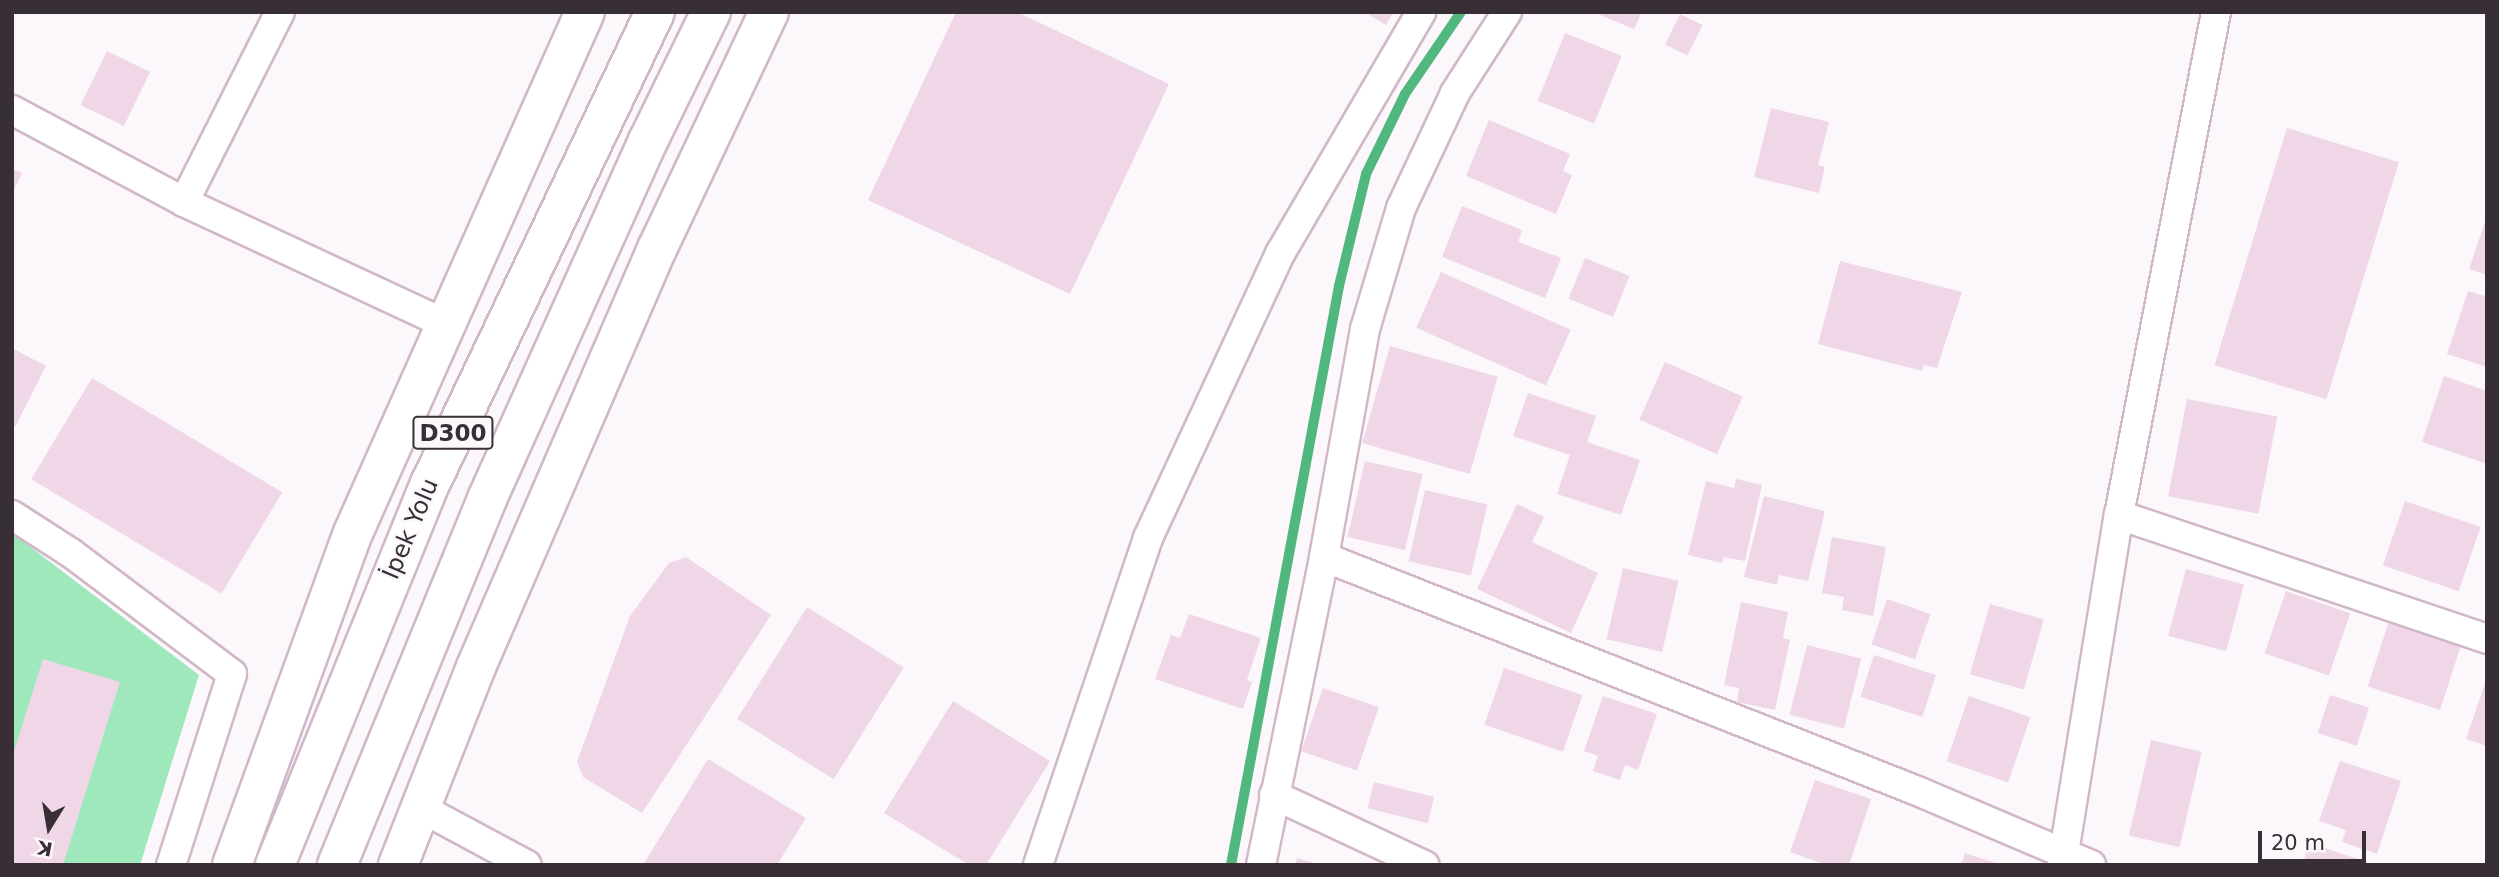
<!DOCTYPE html>
<meta charset="utf-8">
<style>
body{margin:0}
#map{position:relative;width:2499px;height:877px;overflow:hidden;background:#fcf7fb;font-family:"DejaVu Sans",sans-serif}
div>[style]{position:absolute}
.green>*{inset:0;background:#9fe8bb}
.stream>*{height:10px;margin:-5px;padding:0 5px;transform-origin:5px;border-radius:5px;background:#50b87f}
.building>*{inset:0;background:#efd7e8;transform-origin:0 0}
.roads{filter:drop-shadow(2px 0 #d0b8c9) drop-shadow(-2px 0 #d0b8c9) drop-shadow(0 2px #d0b8c9) drop-shadow(0 -2px #d0b8c9)}
.street>*{height:28px;margin:-14px;padding:0 14px;transform-origin:14px;border-radius:14px;background:#fff}
.secondary>*{height:38px;margin:-19px;padding:0 19px;transform-origin:19px;border-radius:19px;background:#fff}
.highway>*{height:38px;margin:-19px;padding:0 19px;transform-origin:19px;border-radius:19px;background:#fff}
span{translate:-50% -50%;white-space:nowrap;text-align:center;line-height:1.15;-webkit-text-stroke:5px #fcf7fb;paint-order:stroke}
.shield-label span{padding:2px 5px;background:#fcf7fb;border:2px solid;border-radius:5px;-webkit-text-stroke-width:0}
.shield-label{font-size:23px;color:#382e35;font-weight:700}
.street-label{font-size:24px;color:#382e35}
.frame{position:absolute;inset:0;border:14px solid #382e35;pointer-events:none}
.north{position:absolute;left:14px;top:793px;width:70px;height:70px;-webkit-text-stroke:5px #fcf7fb;paint-order:stroke;rotate:191deg;font-size:19px;font-weight:700;line-height:28px;text-align:center;color:#382e35}
.north::after{content:'';display:block;margin:auto;width:24px;height:32px;background:#382e35;clip-path:polygon(50% 0,100% 100%,50% 72%,0 100%)}
.scale{position:absolute;left:2258px;top:831px;width:108px;height:32px;box-sizing:border-box;border:4px solid #382e35;border-top:0;padding-left:9px;font-size:21px;line-height:24px;white-space:nowrap;color:#382e35;-webkit-text-stroke:5px #fcf7fb;paint-order:stroke}
</style>
<div id="map">
<div class="green">
<i style="clip-path:polygon(12px 533px,199px 675px,140px 865px,12px 865px)"></i>
</div>
<div class="stream">
<i style="left:1231px;top:865px;width:589px;rotate:-79.43deg"></i>
<i style="left:1339px;top:286px;width:115px;rotate:-76.4deg"></i>
<i style="left:1366px;top:174px;width:89px;rotate:-64deg"></i>
<i style="left:1405px;top:94px;width:99px;rotate:-55.7deg"></i>
</div>
<div class="building">
<i style="clip-path:polygon(956px 12px,1017px 12px,1169px 84px,1070px 294px,868px 200px)"></i>
<i style="clip-path:polygon(1364px 12px,1393px 12px,1386px 25px)"></i>
<i style="clip-path:polygon(1593px 12px,1642px 12px,1634px 29px)"></i>
<i style="left:1680px;top:14px;width:25px;height:34px;rotate:26deg"></i>
<i style="left:1565px;top:33px;width:61px;height:73px;rotate:22deg"></i>
<i style="left:107px;top:51px;width:48px;height:60px;rotate:26deg"></i>
<i style="clip-path:polygon(1771px 108px,1829px 122px,1818px 165px,1825px 167px,1819px 193px,1754px 177px)"></i>
<i style="clip-path:polygon(1489px 120px,1570px 154px,1563px 171px,1572px 175px,1556px 214px,1466px 176px)"></i>
<i style="left:2287px;top:128px;width:117px;height:248px;rotate:17deg"></i>
<i style="clip-path:polygon(12px 169px,22px 173px,12px 194px)"></i>
<i style="clip-path:polygon(1462px 206px,1522px 230px,1518px 242px,1561px 258px,1545px 298px,1442px 257px)"></i>
<i style="clip-path:polygon(2486px 219px,2487px 219px,2487px 275px,2469px 269px)"></i>
<i style="left:1585px;top:258px;width:48px;height:44px;rotate:22deg"></i>
<i style="clip-path:polygon(1840px 261px,1962px 292px,1937px 368px,1924px 365px,1922px 371px,1818px 344px)"></i>
<i style="left:1441px;top:272px;width:142px;height:61px;rotate:24deg"></i>
<i style="clip-path:polygon(2468px 291px,2487px 297px,2487px 367px,2447px 354px)"></i>
<i style="left:1390px;top:346px;width:112px;height:101px;rotate:16deg"></i>
<i style="clip-path:polygon(12px 348px,46px 366px,15px 427px,12px 425px)"></i>
<i style="left:1665px;top:362px;width:85px;height:63px;rotate:24deg"></i>
<i style="clip-path:polygon(2444px 376px,2487px 391px,2487px 464px,2422px 442px)"></i>
<i style="left:92px;top:378px;width:222px;height:118px;rotate:31deg"></i>
<i style="clip-path:polygon(1528px 393px,1596px 416px,1587px 442px,1640px 460px,1621px 515px,1557px 494px,1570px 455px,1513px 436px)"></i>
<i style="left:2187px;top:399px;width:92px;height:99px;rotate:11deg"></i>
<i style="left:1365px;top:461px;width:59px;height:78px;rotate:13deg"></i>
<i style="clip-path:polygon(1736px 479px,1762px 485px,1745px 561px,1724px 557px,1722px 563px,1688px 555px,1706px 481px,1734px 488px)"></i>
<i style="left:1425px;top:490px;width:64px;height:73px;rotate:13deg"></i>
<i style="clip-path:polygon(1764px 496px,1825px 511px,1808px 581px,1779px 575px,1777px 585px,1744px 577px)"></i>
<i style="left:2405px;top:501px;width:80px;height:68px;rotate:19deg"></i>
<i style="clip-path:polygon(1517px 504px,1544px 517px,1532px 542px,1598px 573px,1571px 633px,1477px 589px)"></i>
<i style="clip-path:polygon(1832px 537px,1886px 547px,1873px 616px,1842px 610px,1844px 597px,1822px 593px)"></i>
<i style="clip-path:polygon(686px 557px,771px 615px,642px 813px,583px 777px,577px 762px,630px 616px,669px 563px)"></i>
<i style="left:1623px;top:568px;width:57px;height:73px;rotate:13deg"></i>
<i style="left:2186px;top:569px;width:60px;height:69px;rotate:15deg"></i>
<i style="left:2286px;top:591px;width:68px;height:66px;rotate:19deg"></i>
<i style="left:1887px;top:599px;width:46px;height:48px;rotate:19deg"></i>
<i style="clip-path:polygon(1741px 602px,1788px 612px,1783px 638px,1790px 640px,1775px 710px,1737px 702px,1739px 688px,1724px 685px)"></i>
<i style="left:1990px;top:604px;width:56px;height:73px;rotate:16deg"></i>
<i style="left:807px;top:607px;width:114px;height:132px;rotate:32deg"></i>
<i style="clip-path:polygon(1189px 614px,1261px 638px,1247px 680px,1252px 682px,1243px 709px,1155px 679px,1171px 635px,1180px 638px)"></i>
<i style="left:2390px;top:618px;width:76px;height:72px;rotate:18deg"></i>
<i style="left:1807px;top:645px;width:56px;height:72px;rotate:14deg"></i>
<i style="left:1874px;top:655px;width:65px;height:44px;rotate:18deg"></i>
<i style="clip-path:polygon(43px 659px,120px 682px,63px 865px,12px 865px,12px 758px)"></i>
<i style="left:1504px;top:668px;width:83px;height:60px;rotate:19deg"></i>
<i style="clip-path:polygon(2486px 680px,2487px 680px,2487px 746px,2466px 739px)"></i>
<i style="left:1323px;top:688px;width:59px;height:67px;rotate:19deg"></i>
<i style="left:2330px;top:695px;width:41px;height:40px;rotate:18deg"></i>
<i style="clip-path:polygon(1603px 696px,1657px 714px,1638px 770px,1625px 765px,1620px 780px,1593px 771px,1598px 756px,1584px 751px)"></i>
<i style="left:1969px;top:696px;width:65px;height:69px;rotate:19deg"></i>
<i style="clip-path:polygon(953px 701px,1050px 761px,986px 865px,969px 865px,884px 813px)"></i>
<i style="left:2151px;top:740px;width:52px;height:98px;rotate:13deg"></i>
<i style="clip-path:polygon(708px 759px,806px 818px,777px 865px,643px 865px)"></i>
<i style="clip-path:polygon(2340px 761px,2401px 781px,2377px 854px,2342px 842px,2346px 830px,2319px 821px)"></i>
<i style="clip-path:polygon(1815px 780px,1871px 799px,1849px 865px,1827px 865px,1790px 852px)"></i>
<i style="left:1374px;top:782px;width:62px;height:27px;rotate:14deg"></i>
<i style="clip-path:polygon(2310px 843px,2373px 864px,2373px 865px,2302px 865px)"></i>
<i style="clip-path:polygon(1965px 853px,1999px 864px,1999px 865px,1961px 865px)"></i>
<i style="clip-path:polygon(1297px 858px,1318px 864px,1317px 865px,1295px 865px)"></i>
</div>
<div class="roads">
<div class="street">
<i style="left:12px;top:110px;width:195px;rotate:28.1deg"></i>
<i style="left:184px;top:202px;width:289px;rotate:25deg"></i>
<i style="left:184px;top:202px;width:213px;rotate:-63.2deg"></i>
<i style="left:12px;top:515px;width:70px;rotate:32.8deg"></i>
<i style="left:71px;top:553px;width:201px;rotate:36.9deg"></i>
<i style="left:232px;top:674px;width:201px;rotate:107.7deg"></i>
<i style="left:2119px;top:515px;width:388px;rotate:18.6deg"></i>
<i style="left:1324px;top:557px;width:641px;rotate:21.52deg"></i>
<i style="left:1920px;top:792px;width:186px;rotate:23.1deg"></i>
<i style="left:1274px;top:795px;width:166px;rotate:25deg"></i>
<i style="left:421px;top:808px;width:120px;rotate:28.3deg"></i>
<i style="left:1038px;top:865px;width:345px;rotate:-71.4deg"></i>
<i style="left:1148px;top:538px;width:315px;rotate:-65.1deg"></i>
<i style="left:1281px;top:252px;width:278px;rotate:-59.7deg"></i>
<i style="left:1261px;top:865px;width:314px;rotate:-78.4deg"></i>
<i style="left:1324px;top:557px;width:232px;rotate:-79.8deg"></i>
<i style="left:1365px;top:329px;width:126px;rotate:-73.4deg"></i>
<i style="left:1401px;top:208px;width:127px;rotate:-64.8deg"></i>
<i style="left:1455px;top:93px;width:96px;rotate:-57.3deg"></i>
<i style="left:2062px;top:865px;width:355px;rotate:-80.8deg"></i>
<i style="left:2119px;top:515px;width:512px;rotate:-79.08deg"></i>
</div>
<div class="secondary">
<i style="left:232px;top:865px;width:353px;rotate:-70deg"></i>
<i style="left:353px;top:533px;width:570px;rotate:-66deg"></i>
<i style="left:398px;top:865px;width:213px;rotate:-68.5deg"></i>
<i style="left:476px;top:667px;width:456px;rotate:-66.6deg"></i>
<i style="left:657px;top:249px;width:262px;rotate:-64.7deg"></i>
</div>
<div class="highway">
<i style="left:275px;top:865px;width:411px;rotate:-67.9deg"></i>
<i style="left:430px;top:484px;width:523px;rotate:-64.51deg"></i>
<i style="left:337px;top:865px;width:396px;rotate:-67.7deg"></i>
<i style="left:487px;top:499px;width:393px;rotate:-65.8deg"></i>
<i style="left:648px;top:141px;width:144px;rotate:-64deg"></i>
</div>
</div>
<div class="shield-label">
<span style="left:453px;top:433px">D300</span>
</div>
<div class="street-label">
<span style="left:411px;top:529px;rotate:-67deg">İpek Yolu</span>
</div>
<div class="frame"></div>
<div class="north">K</div>
<div class="scale">20 m</div>
</div>
